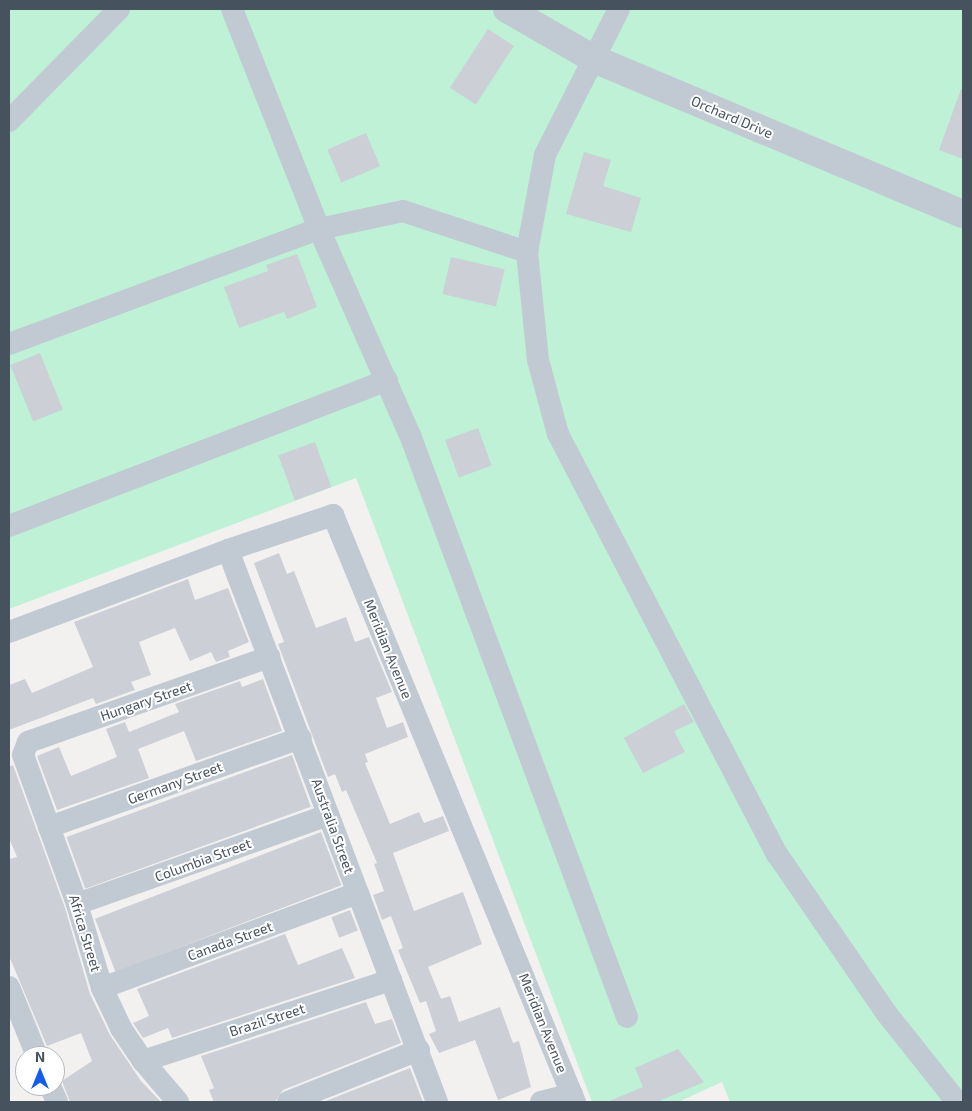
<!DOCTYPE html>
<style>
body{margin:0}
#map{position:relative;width:972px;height:1111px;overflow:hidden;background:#f3f1f0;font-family:"Exo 2",sans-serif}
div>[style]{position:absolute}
.green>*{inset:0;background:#bef1d6}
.building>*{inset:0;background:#cccfd6;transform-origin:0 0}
.minor>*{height:22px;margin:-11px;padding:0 11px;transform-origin:11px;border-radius:11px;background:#c1c9d3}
.tertiary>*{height:28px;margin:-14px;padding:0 14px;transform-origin:14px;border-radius:14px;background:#c1c9d3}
span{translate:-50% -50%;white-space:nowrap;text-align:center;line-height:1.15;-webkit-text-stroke:4px #fff;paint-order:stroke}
.street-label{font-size:14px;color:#47525f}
.frame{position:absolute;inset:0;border:10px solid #47525f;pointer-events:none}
.north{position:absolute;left:15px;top:1046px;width:50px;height:50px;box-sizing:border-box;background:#fff;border:1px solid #b5babf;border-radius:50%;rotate:0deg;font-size:14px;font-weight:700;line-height:20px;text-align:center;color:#47525f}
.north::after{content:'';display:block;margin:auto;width:18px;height:22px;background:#135dea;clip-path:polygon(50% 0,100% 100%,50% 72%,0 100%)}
</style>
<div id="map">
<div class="green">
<i style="clip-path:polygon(9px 9px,963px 9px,963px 1102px,730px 1102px,722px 1082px,678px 1102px,592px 1102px,356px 478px,9px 609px)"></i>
</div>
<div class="building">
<i style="left:488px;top:29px;width:31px;height:70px;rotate:33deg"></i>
<i style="clip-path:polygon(961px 89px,963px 89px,963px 159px,939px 150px)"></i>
<i style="left:366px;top:133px;width:36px;height:42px;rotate:67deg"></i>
<i style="clip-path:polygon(584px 152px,611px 160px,603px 186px,641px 198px,631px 232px,566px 214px)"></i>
<i style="clip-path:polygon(297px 254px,317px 307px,287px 319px,284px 312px,239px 328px,224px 287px,268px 271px,266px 265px)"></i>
<i style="left:451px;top:257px;width:55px;height:38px;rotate:13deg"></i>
<i style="left:40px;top:353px;width:61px;height:32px;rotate:68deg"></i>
<i style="left:478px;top:428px;width:40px;height:35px;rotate:70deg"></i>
<i style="left:315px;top:442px;width:48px;height:39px;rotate:70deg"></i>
<i style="clip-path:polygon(279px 553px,287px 574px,294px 571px,316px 628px,346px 617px,355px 642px,369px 637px,392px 692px,376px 698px,387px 728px,403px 722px,408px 737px,365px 754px,368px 762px,365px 763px,390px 824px,419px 812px,424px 823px,443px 816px,449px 831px,393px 853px,414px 911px,463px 892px,482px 944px,428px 967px,441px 999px,450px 996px,459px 1022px,500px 1007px,513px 1043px,519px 1041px,531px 1087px,498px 1100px,475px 1040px,439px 1053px,429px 1034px,436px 1031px,426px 1001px,420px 1003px,398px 950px,403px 948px,391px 916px,382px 920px,373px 895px,384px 891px,374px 864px,377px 863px,346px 790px,342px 792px,335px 774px,328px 777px,278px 644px,284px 642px,254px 563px)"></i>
<i style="clip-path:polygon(188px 579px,195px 600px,228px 588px,249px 642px,228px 651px,230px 657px,216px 662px,211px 652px,190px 661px,175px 628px,139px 642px,151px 675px,131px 682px,135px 690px,96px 704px,93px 698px,9px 730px,9px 685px,25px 679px,32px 693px,93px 667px,74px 622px)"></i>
<i style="clip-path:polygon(263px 679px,282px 731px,196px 761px,184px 731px,138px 749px,149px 778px,57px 810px,37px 756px,59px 747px,71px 776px,117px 757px,106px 729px,125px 722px,129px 732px,179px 712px,175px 704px,240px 681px,242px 687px)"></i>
<i style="clip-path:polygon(684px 704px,694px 722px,674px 731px,685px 752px,643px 773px,624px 738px)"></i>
<i style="left:292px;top:755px;width:55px;height:240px;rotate:70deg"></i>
<i style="clip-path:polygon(13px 765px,65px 908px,90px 994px,110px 1035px,141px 1081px,161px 1102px,70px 1102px,62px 1081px,92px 1061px,81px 1033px,47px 1046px,9px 956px,9px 859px,17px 857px,9px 838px,9px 767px)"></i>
<i style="left:321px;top:832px;width:57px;height:242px;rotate:69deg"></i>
<i style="left:350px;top:910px;width:22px;height:20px;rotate:69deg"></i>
<i style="clip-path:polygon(285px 934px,298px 965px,342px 948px,355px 978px,172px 1038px,168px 1028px,143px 1038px,133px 1023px,149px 1016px,137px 989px)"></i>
<i style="clip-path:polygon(366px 1002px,375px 1024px,392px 1019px,401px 1043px,283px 1090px,275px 1102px,214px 1102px,209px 1090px,214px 1088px,201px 1056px)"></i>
<i style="clip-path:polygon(678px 1049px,704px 1082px,657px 1102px,607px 1102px,643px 1087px,635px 1068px)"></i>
<i style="clip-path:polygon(410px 1068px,423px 1102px,323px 1102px)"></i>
</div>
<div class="minor">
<i style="left:232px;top:9px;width:237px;rotate:68.4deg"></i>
<i style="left:319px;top:229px;width:225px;rotate:66.2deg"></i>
<i style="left:410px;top:435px;width:621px;rotate:69.55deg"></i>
<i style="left:619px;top:9px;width:164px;rotate:116.9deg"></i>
<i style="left:545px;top:155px;width:99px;rotate:100.5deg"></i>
<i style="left:527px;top:252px;width:109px;rotate:84.2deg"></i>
<i style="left:538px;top:360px;width:77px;rotate:74.9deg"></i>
<i style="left:558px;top:434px;width:474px;rotate:62.5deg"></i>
<i style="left:777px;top:854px;width:194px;rotate:55.5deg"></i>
<i style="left:887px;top:1014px;width:112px;rotate:51.5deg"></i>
<i style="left:9px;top:121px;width:157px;rotate:-45.5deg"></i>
<i style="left:9px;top:344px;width:331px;rotate:-20.4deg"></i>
<i style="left:319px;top:229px;width:86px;rotate:-12.1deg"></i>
<i style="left:403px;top:211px;width:131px;rotate:18.3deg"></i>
<i style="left:9px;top:526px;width:405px;rotate:-21.1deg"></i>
<i style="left:228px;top:550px;width:590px;rotate:69.26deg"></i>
<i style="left:9px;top:632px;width:234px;rotate:-20.5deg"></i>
<i style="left:228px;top:550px;width:111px;rotate:-18.4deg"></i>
<i style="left:333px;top:515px;width:635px;rotate:67.6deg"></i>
<i style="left:49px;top:827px;width:267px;rotate:-19.5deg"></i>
<i style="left:77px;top:904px;width:266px;rotate:-19.5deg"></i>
<i style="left:9px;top:987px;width:74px;rotate:67.9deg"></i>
<i style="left:102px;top:988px;width:273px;rotate:-20.4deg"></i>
<i style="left:143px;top:1061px;width:261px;rotate:-18.1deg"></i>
<i style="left:50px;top:1086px;width:17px;rotate:66deg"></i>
<i style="left:178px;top:1102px;width:54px;rotate:-130.5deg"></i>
<i style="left:143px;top:1061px;width:40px;rotate:-124deg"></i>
<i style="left:121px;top:1028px;width:44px;rotate:-115.4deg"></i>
<i style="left:102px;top:988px;width:88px;rotate:-106.6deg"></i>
<i style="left:77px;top:904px;width:158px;rotate:-109.9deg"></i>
<i style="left:23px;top:755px;width:14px;rotate:-69deg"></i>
<i style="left:28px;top:742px;width:256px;rotate:-19.4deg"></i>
<i style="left:288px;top:1102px;width:141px;rotate:-21.7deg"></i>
<i style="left:541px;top:1102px;width:32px;rotate:-14deg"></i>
</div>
<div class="tertiary">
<i style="left:507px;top:9px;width:100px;rotate:29.9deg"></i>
<i style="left:594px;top:59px;width:400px;rotate:22.8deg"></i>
</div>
<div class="street-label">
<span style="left:732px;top:117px;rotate:23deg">Orchard Drive</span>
<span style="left:388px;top:649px;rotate:68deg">Meridian Avenue</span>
<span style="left:146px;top:701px;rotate:-19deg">Hungary Street</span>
<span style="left:175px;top:783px;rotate:-20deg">Germany Street</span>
<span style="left:333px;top:826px;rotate:70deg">Australia Street</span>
<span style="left:203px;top:860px;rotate:-20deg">Columbia Street</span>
<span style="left:85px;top:933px;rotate:73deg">Africa Street</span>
<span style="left:230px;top:941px;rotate:-20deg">Canada Street</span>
<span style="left:267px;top:1020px;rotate:-18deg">Brazil Street</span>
<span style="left:543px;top:1023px;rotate:68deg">Meridian Avenue</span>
</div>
<div class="frame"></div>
<div class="north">N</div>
</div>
